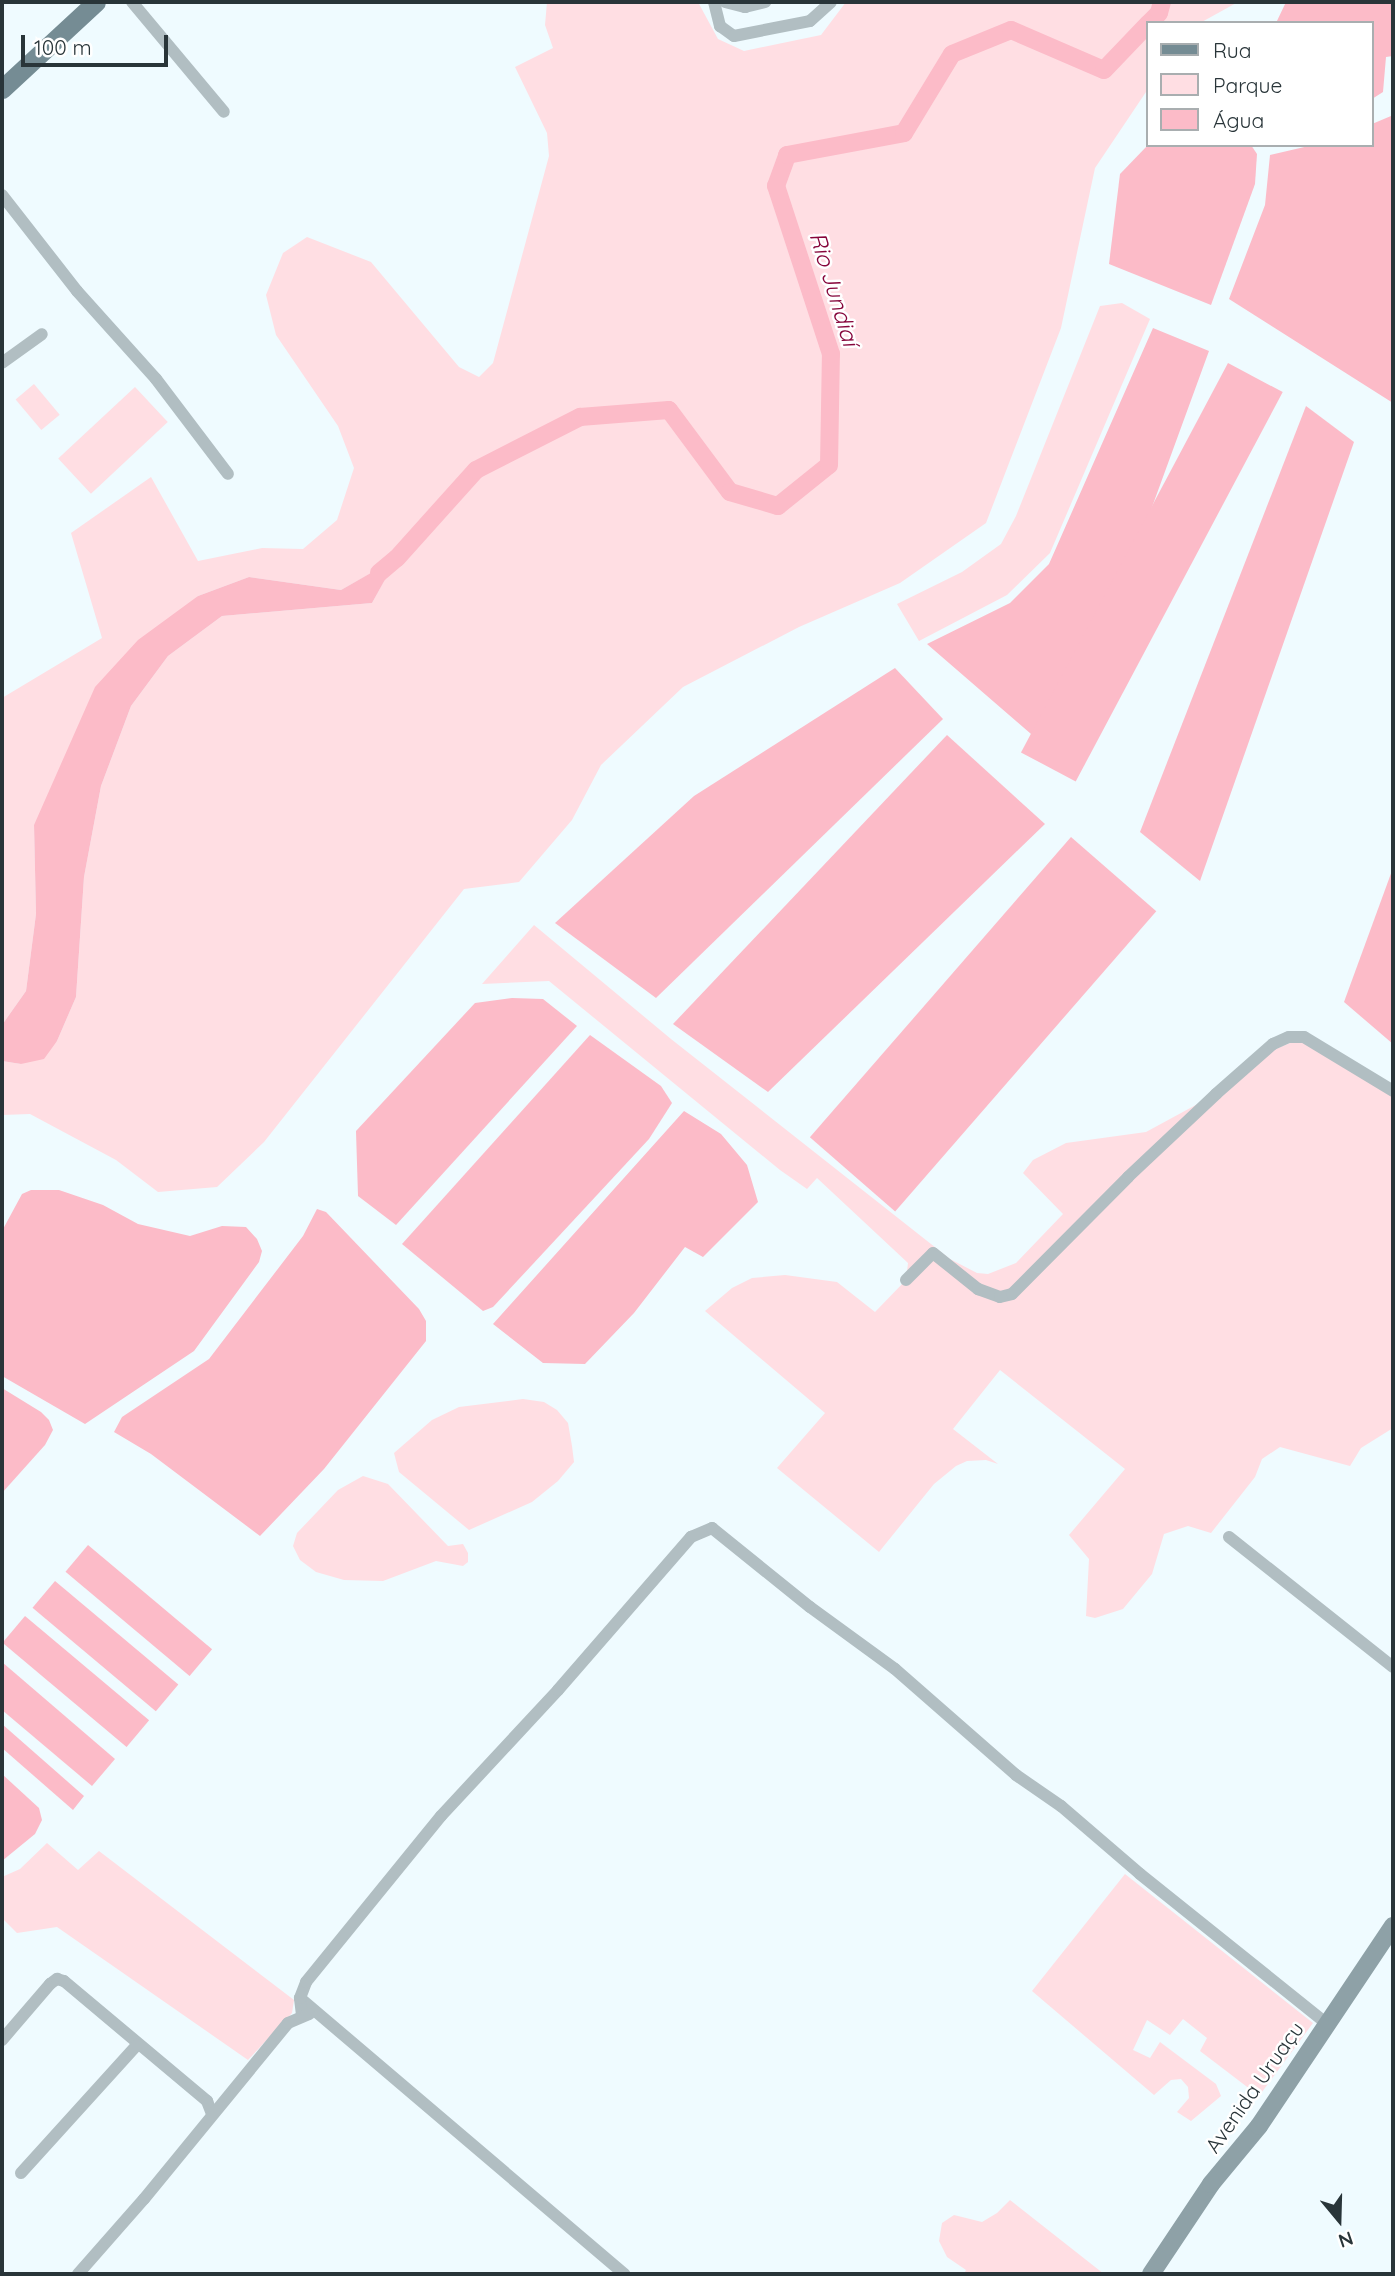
<!DOCTYPE html>
<meta charset="utf-8">
<style>
body{margin:0}
#map{position:relative;width:1395px;height:2276px;overflow:hidden;background:#effbff;font-family:Quicksand,sans-serif}
div>[style]{position:absolute}
.green>*{inset:0;background:#ffdee3;transform-origin:0 0}
.water>*{inset:0;background:#fcbbc8;transform-origin:0 0}
.river>*{height:18px;margin:-9px;padding:0 9px;transform-origin:9px;border-radius:9px;background:#fcbbc8}
.street>*{height:12px;margin:-6px;padding:0 6px;transform-origin:6px;border-radius:6px;background:#b1bec2}
.secondary>*{height:18px;margin:-9px;padding:0 9px;transform-origin:9px;border-radius:9px;background:#8ea1a7}
.primary>*{height:19px;margin:-9.5px;padding:0 9.5px;transform-origin:9.5px;border-radius:9.5px;background:#758c94}
span{translate:-50% -50%;white-space:nowrap;text-align:center;line-height:1.15;-webkit-text-stroke:5px #fff;paint-order:stroke}
.street-label{font-size:21px;color:#293539}
.water-label{font-size:23px;color:#86053b;font-style:italic}
.frame{position:absolute;inset:0;border:4px solid #293539;pointer-events:none}
.legend{position:absolute;left:1146px;top:21px;width:228px;height:126px;box-sizing:border-box;background:#fff;border:2px solid #a9aeb0;margin:0;padding:9px 12px;list-style:none;font-size:21px;color:#293539}
.legend li{display:flex;align-items:center;gap:14px;height:35px}
.legend b{width:35px;border:2px solid #a9aeb0}
.north{position:absolute;left:1304px;top:2185px;width:70px;height:70px;-webkit-text-stroke:5px #fff;paint-order:stroke;rotate:161deg;font-size:19px;font-weight:700;line-height:28px;text-align:center;color:#293539}
.north::after{content:'';display:block;margin:auto;width:24px;height:32px;background:#293539;clip-path:polygon(50% 0,100% 100%,50% 72%,0 100%)}
.scale{position:absolute;left:21px;top:35px;width:147px;height:32px;box-sizing:border-box;border:4px solid #293539;border-top:0;padding-left:9px;font-size:21px;line-height:24px;white-space:nowrap;color:#293539;-webkit-text-stroke:5px #fff;paint-order:stroke}
</style>
<div id="map">
<div class="green">
<i style="clip-path:polygon(547px 2px,698px 2px,718px 39px,744px 51px,821px 35px,846px 2px,1238px 2px,1200px 23px,1148px 23px,1148px 89px,1095px 168px,1061px 328px,986px 523px,900px 583px,799px 627px,683px 687px,601px 765px,572px 820px,519px 882px,464px 889px,264px 1142px,217px 1187px,158px 1192px,116px 1160px,30px 1114px,2px 1115px,2px 1061px,21px 1064px,57px 1041px,76px 997px,84px 877px,101px 786px,131px 706px,168px 656px,222px 616px,372px 603px,396px 559px,341px 590px,249px 577px,198px 596px,34px 825px,36px 914px,26px 991px,2px 1025px,2px 698px,102px 638px,71px 533px,151px 477px,198px 561px,262px 548px,303px 549px,337px 520px,354px 468px,338px 426px,276px 335px,266px 295px,283px 253px,307px 237px,371px 262px,459px 367px,479px 377px,493px 363px,549px 156px,547px 133px,515px 67px,553px 48px,545px 25px)"></i>
<i style="clip-path:polygon(1122px 303px,1150px 319px,1050px 553px,1007px 595px,919px 641px,897px 604px,962px 572px,1001px 544px,1016px 516px,1100px 306px)"></i>
<i style="left:34px;top:384px;width:40px;height:24px;rotate:50deg"></i>
<i style="left:135px;top:387px;width:48px;height:105px;rotate:47deg"></i>
<i style="clip-path:polygon(534px 925px,671px 1039px,950px 1259px,977px 1273px,988px 1274px,1016px 1263px,1063px 1214px,1023px 1173px,1033px 1160px,1066px 1143px,1146px 1132px,1216px 1094px,1255px 1058px,1304px 1037px,1393px 1091px,1393px 1428px,1361px 1448px,1350px 1466px,1280px 1447px,1262px 1459px,1255px 1477px,1211px 1533px,1188px 1526px,1164px 1534px,1152px 1574px,1123px 1609px,1095px 1618px,1086px 1616px,1089px 1559px,1069px 1535px,1125px 1469px,1000px 1370px,953px 1429px,998px 1464px,986px 1460px,967px 1461px,956px 1466px,934px 1484px,879px 1552px,777px 1468px,825px 1413px,705px 1311px,732px 1288px,752px 1278px,785px 1275px,837px 1282px,875px 1312px,906px 1280px,908px 1263px,817px 1178px,807px 1189px,780px 1170px,549px 981px,482px 984px)"></i>
<i style="clip-path:polygon(523px 1399px,544px 1402px,557px 1410px,568px 1423px,572px 1446px,574px 1462px,558px 1481px,532px 1502px,469px 1530px,399px 1472px,394px 1453px,432px 1420px,459px 1407px)"></i>
<i style="clip-path:polygon(363px 1476px,388px 1484px,448px 1546px,463px 1544px,468px 1553px,468px 1562px,463px 1566px,436px 1561px,383px 1581px,344px 1580px,316px 1572px,300px 1560px,293px 1546px,297px 1533px,338px 1490px)"></i>
<i style="clip-path:polygon(47px 1843px,78px 1870px,99px 1851px,294px 2000px,292px 2013px,248px 2060px,57px 1927px,17px 1933px,2px 1918px,2px 1877px,20px 1869px)"></i>
<i style="clip-path:polygon(1125px 1874px,1313px 2023px,1259px 2096px,1200px 2051px,1207px 2038px,1183px 2019px,1170px 2035px,1147px 2020px,1133px 2050px,1150px 2058px,1160px 2042px,1216px 2084px,1221px 2096px,1191px 2121px,1177px 2112px,1189px 2098px,1188px 2087px,1181px 2079px,1171px 2080px,1154px 2095px,1032px 1991px)"></i>
<i style="clip-path:polygon(1010px 2200px,1104px 2274px,964px 2274px,966px 2270px,947px 2257px,939px 2241px,942px 2223px,954px 2215px,982px 2222px,997px 2213px)"></i>
</div>
<div class="water">
<i style="clip-path:polygon(1286px 2px,1393px 2px,1393px 56px,1386px 57px,1383px 92px,1372px 99px,1372px 23px,1276px 23px)"></i>
<i style="clip-path:polygon(1391px 116px,1393px 116px,1393px 403px,1229px 299px,1265px 205px,1270px 155px,1313px 145px,1372px 145px,1372px 124px)"></i>
<i style="clip-path:polygon(1148px 145px,1251px 145px,1257px 154px,1255px 184px,1211px 305px,1109px 264px,1120px 174px)"></i>
<i style="clip-path:polygon(1153px 328px,1209px 351px,1060px 759px,927px 644px,1010px 603px,1049px 564px)"></i>
<i style="left:1228px;top:363px;width:62px;height:441px;rotate:28deg"></i>
<i style="clip-path:polygon(1306px 406px,1354px 442px,1200px 881px,1140px 832px)"></i>
<i style="clip-path:polygon(397px 558px,372px 603px,222px 616px,168px 656px,131px 706px,101px 786px,84px 877px,76px 997px,57px 1041px,44px 1059px,21px 1064px,2px 1061px,2px 1025px,26px 991px,36px 914px,34px 825px,95px 687px,138px 640px,198px 596px,249px 577px,341px 590px)"></i>
<i style="clip-path:polygon(895px 668px,943px 719px,656px 998px,555px 923px,694px 796px)"></i>
<i style="clip-path:polygon(947px 735px,1045px 824px,768px 1092px,673px 1024px)"></i>
<i style="left:1071px;top:837px;width:113px;height:398px;rotate:41deg"></i>
<i style="clip-path:polygon(1393px 868px,1393px 1044px,1344px 1002px)"></i>
<i style="clip-path:polygon(512px 998px,543px 999px,577px 1026px,396px 1225px,358px 1196px,356px 1131px,475px 1003px)"></i>
<i style="clip-path:polygon(590px 1035px,661px 1086px,672px 1103px,649px 1139px,493px 1307px,483px 1311px,402px 1244px)"></i>
<i style="clip-path:polygon(684px 1111px,721px 1134px,747px 1165px,758px 1202px,703px 1257px,685px 1247px,634px 1313px,585px 1364px,543px 1363px,493px 1324px)"></i>
<i style="clip-path:polygon(31px 1190px,59px 1190px,103px 1205px,138px 1224px,190px 1236px,222px 1226px,246px 1227px,257px 1239px,262px 1251px,259px 1262px,194px 1351px,85px 1424px,2px 1376px,2px 1231px,22px 1194px)"></i>
<i style="clip-path:polygon(317px 1209px,326px 1212px,419px 1309px,426px 1321px,426px 1341px,324px 1469px,260px 1536px,151px 1454px,114px 1432px,122px 1417px,209px 1359px,303px 1236px)"></i>
<i style="clip-path:polygon(2px 1388px,41px 1412px,49px 1420px,53px 1430px,45px 1445px,2px 1493px)"></i>
<i style="left:88px;top:1545px;width:162px;height:35px;rotate:40deg"></i>
<i style="left:55px;top:1581px;width:161px;height:35px;rotate:40deg"></i>
<i style="left:25px;top:1616px;width:162px;height:35px;rotate:40deg"></i>
<i style="clip-path:polygon(2px 1662px,115px 1759px,92px 1786px,2px 1710px)"></i>
<i style="clip-path:polygon(2px 1724px,84px 1796px,73px 1810px,2px 1748px)"></i>
<i style="clip-path:polygon(2px 1774px,39px 1808px,42px 1820px,35px 1834px,2px 1861px)"></i>
</div>
<div class="river">
<i style="left:1149px;top:23px;width:14px;rotate:-45deg"></i>
<i style="left:1159px;top:13px;width:11px;rotate:-75deg"></i>
<i style="left:379px;top:573px;width:23px;rotate:-40deg"></i>
<i style="left:397px;top:558px;width:118px;rotate:-48.1deg"></i>
<i style="left:476px;top:470px;width:117px;rotate:-27deg"></i>
<i style="left:580px;top:417px;width:89px;rotate:-4.5deg"></i>
<i style="left:669px;top:410px;width:102px;rotate:53.4deg"></i>
<i style="left:730px;top:492px;width:50px;rotate:16.3deg"></i>
<i style="left:778px;top:506px;width:65px;rotate:-38.8deg"></i>
<i style="left:829px;top:465px;width:111px;rotate:-89deg"></i>
<i style="left:831px;top:354px;width:177px;rotate:-108.1deg"></i>
<i style="left:776px;top:186px;width:33px;rotate:-70deg"></i>
<i style="left:787px;top:155px;width:119px;rotate:-10.6deg"></i>
<i style="left:904px;top:133px;width:92px;rotate:-58.7deg"></i>
<i style="left:952px;top:54px;width:64px;rotate:-22.1deg"></i>
<i style="left:1011px;top:30px;width:101px;rotate:23.3deg"></i>
<i style="left:1104px;top:70px;width:64px;rotate:-46.3deg"></i>
</div>
<div class="street">
<i style="left:132px;top:2px;width:143px;rotate:50.1deg"></i>
<i style="left:714px;top:2px;width:25px;rotate:76deg"></i>
<i style="left:720px;top:26px;width:17px;rotate:36deg"></i>
<i style="left:734px;top:36px;width:77px;rotate:-11.2deg"></i>
<i style="left:810px;top:21px;width:28px;rotate:-42deg"></i>
<i style="left:725px;top:2px;width:21px;rotate:14deg"></i>
<i style="left:745px;top:7px;width:21px;rotate:-14deg"></i>
<i style="left:2px;top:195px;width:122px;rotate:52deg"></i>
<i style="left:77px;top:291px;width:118px;rotate:48.1deg"></i>
<i style="left:156px;top:379px;width:119px;rotate:52.8deg"></i>
<i style="left:2px;top:363px;width:49px;rotate:-35.9deg"></i>
<i style="left:906px;top:1280px;width:38px;rotate:-45deg"></i>
<i style="left:933px;top:1253px;width:58px;rotate:38.7deg"></i>
<i style="left:978px;top:1289px;width:23px;rotate:20deg"></i>
<i style="left:1000px;top:1297px;width:12px;rotate:-14deg"></i>
<i style="left:1012px;top:1294px;width:165px;rotate:-45.2deg"></i>
<i style="left:1128px;top:1177px;width:121px;rotate:-43.3deg"></i>
<i style="left:1216px;top:1094px;width:76px;rotate:-41.3deg"></i>
<i style="left:1273px;top:1044px;width:17px;rotate:-24deg"></i>
<i style="left:1289px;top:1037px;width:15px"></i>
<i style="left:1304px;top:1037px;width:104px;rotate:31.2deg"></i>
<i style="left:1229px;top:1537px;width:209px;rotate:38.4deg"></i>
<i style="left:300px;top:1998px;width:426px;rotate:40.4deg"></i>
<i style="left:302px;top:2015px;width:17px;rotate:-97deg"></i>
<i style="left:300px;top:1998px;width:17px;rotate:-69deg"></i>
<i style="left:306px;top:1982px;width:214px;rotate:-50.9deg"></i>
<i style="left:441px;top:1816px;width:172px;rotate:-47.1deg"></i>
<i style="left:558px;top:1690px;width:203px;rotate:-49deg"></i>
<i style="left:691px;top:1537px;width:23px;rotate:-23deg"></i>
<i style="left:712px;top:1528px;width:126px;rotate:38.9deg"></i>
<i style="left:810px;top:1607px;width:105px;rotate:36.1deg"></i>
<i style="left:895px;top:1669px;width:161px;rotate:41.2deg"></i>
<i style="left:1016px;top:1775px;width:55px;rotate:34.6deg"></i>
<i style="left:1061px;top:1806px;width:104px;rotate:40.7deg"></i>
<i style="left:1140px;top:1874px;width:240px;rotate:38.7deg"></i>
<i style="left:2px;top:2040px;width:74px;rotate:-49.4deg"></i>
<i style="left:50px;top:1984px;width:9px;rotate:-36deg"></i>
<i style="left:57px;top:1979px;width:7px;rotate:16deg"></i>
<i style="left:64px;top:1981px;width:187px;rotate:40deg"></i>
<i style="left:207px;top:2101px;width:14px;rotate:69deg"></i>
<i style="left:21px;top:2173px;width:173px;rotate:-47.8deg"></i>
<i style="left:78px;top:2274px;width:100px;rotate:-48.7deg"></i>
<i style="left:144px;top:2199px;width:227px;rotate:-50.7deg"></i>
<i style="left:288px;top:2023px;width:23px;rotate:-23deg"></i>
</div>
<div class="secondary">
<i style="left:1151px;top:2274px;width:108px;rotate:-56.3deg"></i>
<i style="left:1211px;top:2184px;width:75px;rotate:-50.4deg"></i>
<i style="left:1259px;top:2126px;width:241px;rotate:-56.2deg"></i>
</div>
<div class="primary">
<i style="left:2px;top:89px;width:128px;rotate:-42.8deg"></i>
</div>
<div class="street-label">
<span style="left:1254px;top:2087px;rotate:-55deg">Avenida Uruaçu</span>
</div>
<div class="water-label">
<span style="left:834px;top:289px;rotate:73deg">Rio Jundiaí</span>
</div>
<div class="frame"></div>
<ul class="legend">
<li><b style="height:9px;background:#758c94"></b>Rua</li>
<li><b style="height:19px;background:#ffdee3"></b>Parque</li>
<li><b style="height:19px;background:#fcbbc8"></b>Água</li>
</ul>
<div class="north">N</div>
<div class="scale">100 m</div>
</div>
